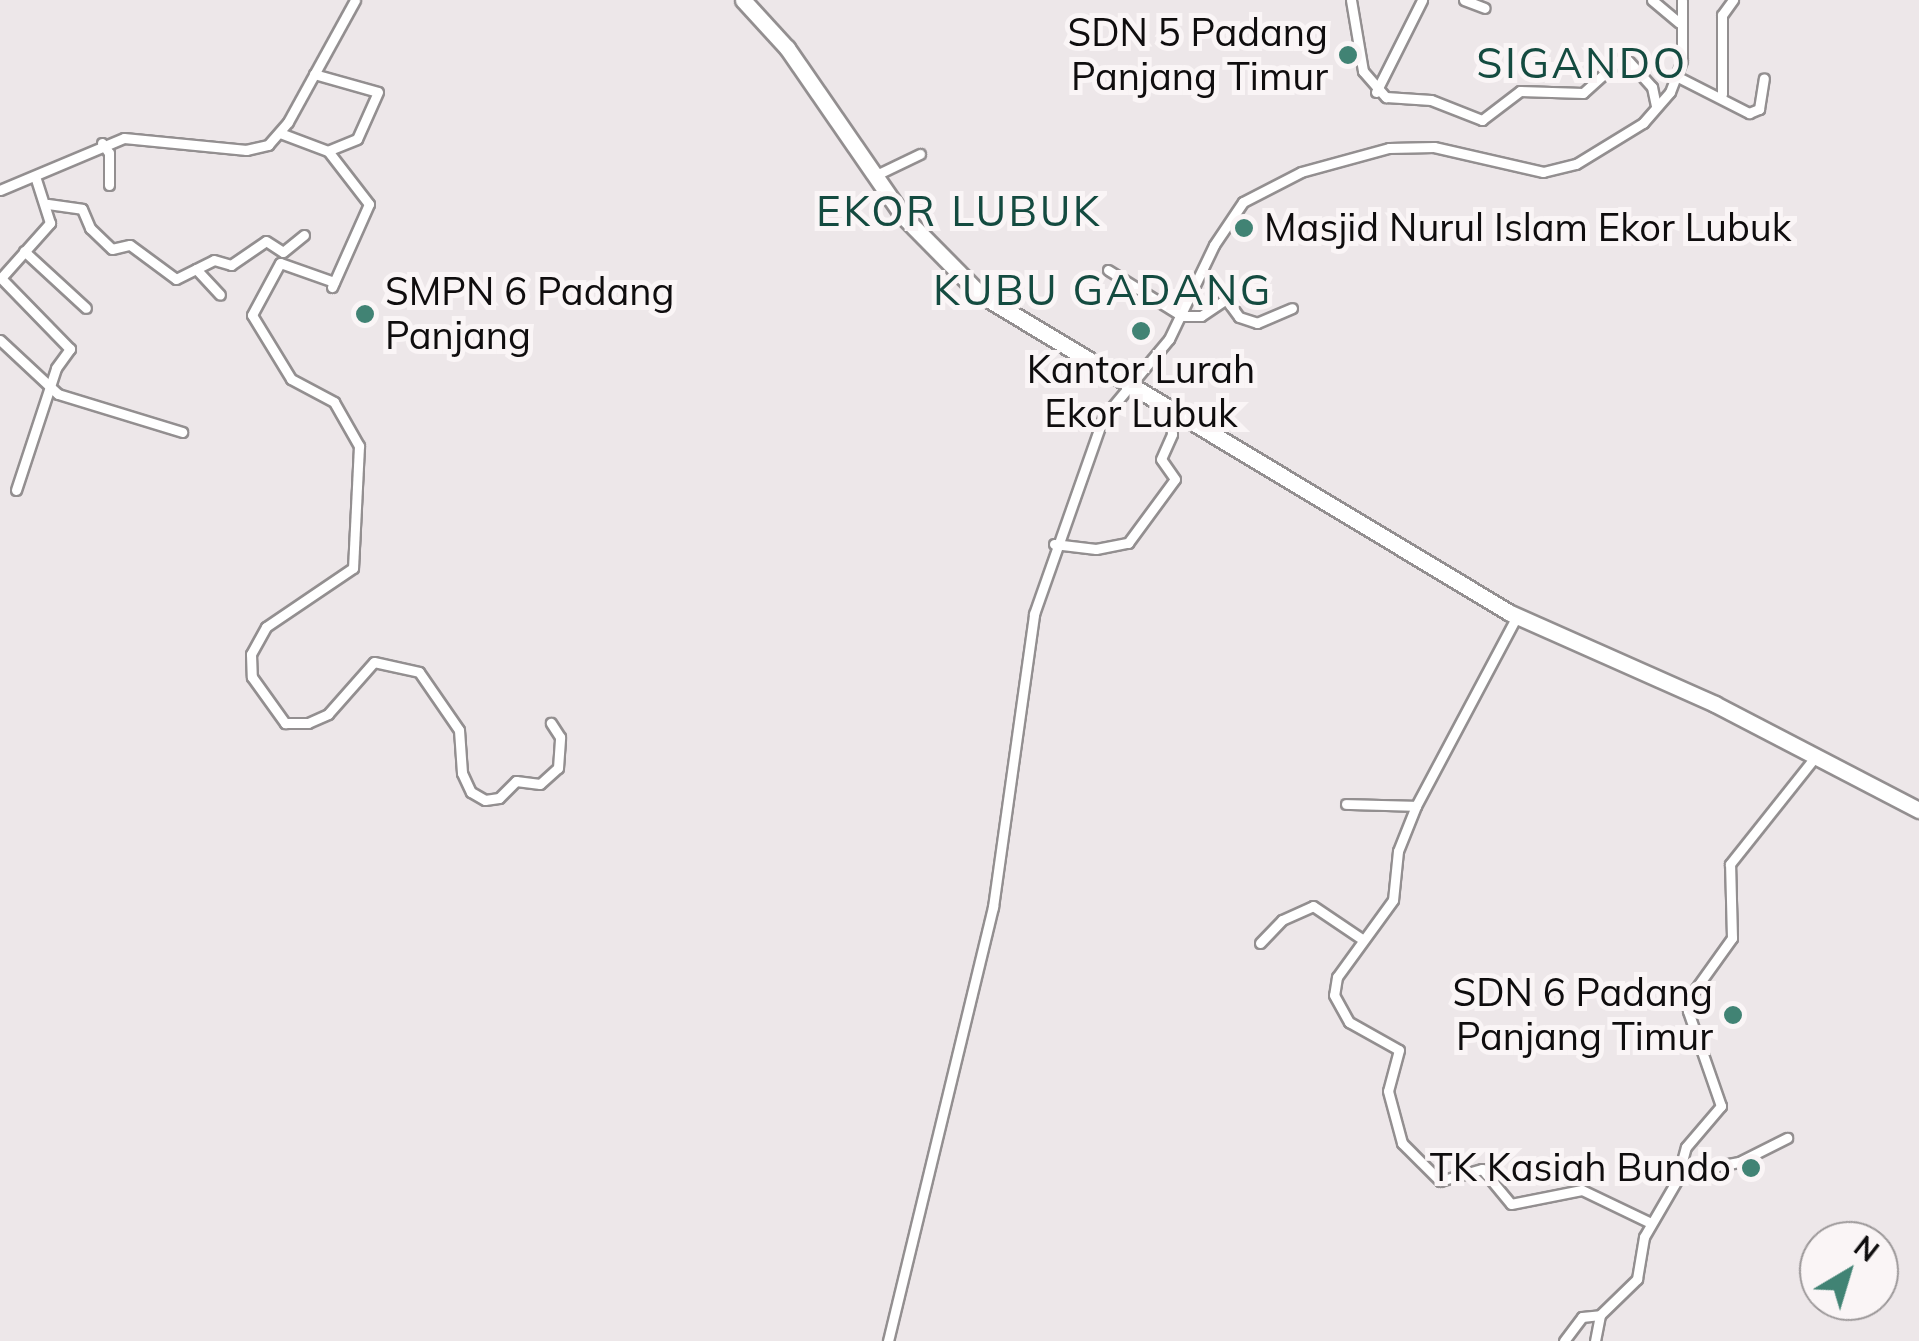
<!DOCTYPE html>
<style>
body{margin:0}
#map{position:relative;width:1919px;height:1341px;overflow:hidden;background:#ede7e9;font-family:Mulish,sans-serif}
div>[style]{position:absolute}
.roads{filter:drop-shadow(2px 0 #938f90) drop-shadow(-2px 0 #938f90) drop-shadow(0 2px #938f90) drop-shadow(0 -2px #938f90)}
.minor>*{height:9px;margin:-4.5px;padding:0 4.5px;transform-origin:4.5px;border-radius:4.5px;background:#fff}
.trunk>*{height:15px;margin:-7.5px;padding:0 7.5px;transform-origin:7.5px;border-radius:7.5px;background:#fff}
.dots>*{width:28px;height:28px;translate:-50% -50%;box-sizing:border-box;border:5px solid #faf5f6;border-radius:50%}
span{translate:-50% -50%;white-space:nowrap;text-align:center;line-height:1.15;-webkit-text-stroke:10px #faf5f6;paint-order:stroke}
.poi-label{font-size:38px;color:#0f0d0e}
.right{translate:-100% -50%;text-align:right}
.left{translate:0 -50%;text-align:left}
.quarter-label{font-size:42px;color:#144b40;letter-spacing:2.5px}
.north{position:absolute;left:1799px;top:1221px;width:100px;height:100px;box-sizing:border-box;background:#faf5f6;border:2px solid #9c9899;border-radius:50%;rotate:38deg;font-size:28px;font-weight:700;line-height:40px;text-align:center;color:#0f0d0e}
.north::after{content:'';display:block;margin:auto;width:35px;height:45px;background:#418374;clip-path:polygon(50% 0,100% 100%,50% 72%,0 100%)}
</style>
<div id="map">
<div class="roads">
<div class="minor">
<i style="left:1351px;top:0;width:72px;rotate:80.4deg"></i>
<i style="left:1363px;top:71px;width:35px;rotate:49deg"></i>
<i style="left:1386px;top:97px;width:45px;rotate:3.8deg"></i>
<i style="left:1431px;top:100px;width:55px;rotate:21.4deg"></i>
<i style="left:1482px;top:120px;width:48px;rotate:-37.3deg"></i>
<i style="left:1520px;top:91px;width:63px;rotate:1.8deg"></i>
<i style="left:1583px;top:93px;width:55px;rotate:-42.1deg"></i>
<i style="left:1624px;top:56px;width:42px;rotate:47.9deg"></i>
<i style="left:1652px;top:87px;width:19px;rotate:78deg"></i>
<i style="left:1464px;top:0;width:22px;rotate:21deg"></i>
<i style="left:1652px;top:0;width:35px;rotate:40deg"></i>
<i style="left:314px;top:74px;width:66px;rotate:15.7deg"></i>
<i style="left:378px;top:92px;width:51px;rotate:114.1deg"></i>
<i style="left:357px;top:139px;width:31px;rotate:158deg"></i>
<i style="left:1678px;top:77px;width:80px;rotate:26.9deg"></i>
<i style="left:1749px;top:113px;width:11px;rotate:-22deg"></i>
<i style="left:1759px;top:109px;width:31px;rotate:-81deg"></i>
<i style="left:1376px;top:92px;width:103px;rotate:-63.4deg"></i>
<i style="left:1722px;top:94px;width:79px;rotate:-90deg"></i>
<i style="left:1722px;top:15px;width:19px;rotate:-54deg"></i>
<i style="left:280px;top:133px;width:51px;rotate:20.6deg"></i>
<i style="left:328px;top:151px;width:67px;rotate:52.3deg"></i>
<i style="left:369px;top:204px;width:91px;rotate:114deg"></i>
<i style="left:102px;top:143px;width:12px;rotate:55deg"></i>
<i style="left:109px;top:153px;width:32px;rotate:90deg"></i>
<i style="left:874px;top:176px;width:51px;rotate:-25.6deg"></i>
<i style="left:0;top:190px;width:134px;rotate:-22.8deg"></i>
<i style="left:124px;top:138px;width:123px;rotate:5.6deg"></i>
<i style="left:246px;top:150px;width:23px;rotate:-13deg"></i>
<i style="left:268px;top:145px;width:30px;rotate:-49deg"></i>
<i style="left:288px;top:122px;width:139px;rotate:-61.2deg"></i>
<i style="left:48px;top:204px;width:34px;rotate:8deg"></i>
<i style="left:82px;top:209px;width:21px;rotate:67deg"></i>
<i style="left:90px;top:228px;width:30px;rotate:44deg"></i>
<i style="left:112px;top:249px;width:18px;rotate:-13deg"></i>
<i style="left:130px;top:245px;width:57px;rotate:36.5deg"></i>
<i style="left:176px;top:279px;width:42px;rotate:-26.6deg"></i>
<i style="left:214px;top:260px;width:18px;rotate:16deg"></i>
<i style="left:231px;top:265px;width:42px;rotate:-34.4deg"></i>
<i style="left:266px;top:241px;width:20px;rotate:33deg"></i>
<i style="left:283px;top:252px;width:27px;rotate:-39deg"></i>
<i style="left:24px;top:251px;width:84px;rotate:42.6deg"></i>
<i style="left:196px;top:269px;width:35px;rotate:47deg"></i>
<i style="left:1108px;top:270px;width:87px;rotate:31.9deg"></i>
<i style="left:1182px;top:316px;width:19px"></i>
<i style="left:1201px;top:316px;width:30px;rotate:-34deg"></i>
<i style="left:1226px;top:299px;width:22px;rotate:54deg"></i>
<i style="left:1239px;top:317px;width:19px;rotate:18deg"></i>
<i style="left:1257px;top:323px;width:38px;rotate:-23deg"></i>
<i style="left:334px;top:282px;width:57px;rotate:-160.6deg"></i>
<i style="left:280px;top:263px;width:59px;rotate:118.3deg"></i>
<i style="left:252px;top:315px;width:75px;rotate:58.6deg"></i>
<i style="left:291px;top:379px;width:49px;rotate:28.1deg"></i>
<i style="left:334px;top:402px;width:51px;rotate:60.4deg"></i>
<i style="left:359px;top:446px;width:122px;rotate:92.8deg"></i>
<i style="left:353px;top:568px;width:105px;rotate:145.9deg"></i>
<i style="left:266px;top:627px;width:31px;rotate:119deg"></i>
<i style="left:251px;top:654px;width:23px;rotate:88deg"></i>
<i style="left:252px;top:677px;width:57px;rotate:54.3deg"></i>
<i style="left:285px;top:723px;width:23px"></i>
<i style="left:308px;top:723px;width:22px;rotate:-24deg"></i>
<i style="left:328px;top:714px;width:69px;rotate:-48.5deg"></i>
<i style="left:374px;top:662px;width:46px;rotate:12.5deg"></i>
<i style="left:419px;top:672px;width:70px;rotate:55.4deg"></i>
<i style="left:459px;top:730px;width:43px;rotate:86deg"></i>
<i style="left:462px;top:773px;width:21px;rotate:65deg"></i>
<i style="left:471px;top:792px;width:16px;rotate:30deg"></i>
<i style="left:485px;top:800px;width:14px;rotate:-8deg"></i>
<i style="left:499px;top:798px;width:24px;rotate:-45deg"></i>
<i style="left:516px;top:781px;width:24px;rotate:7deg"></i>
<i style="left:540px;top:784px;width:24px;rotate:-42deg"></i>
<i style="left:558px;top:768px;width:31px;rotate:-86deg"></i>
<i style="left:560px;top:737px;width:17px;rotate:-123deg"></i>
<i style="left:0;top:340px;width:79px;rotate:43deg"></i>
<i style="left:58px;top:394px;width:130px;rotate:17deg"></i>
<i style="left:16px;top:490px;width:128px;rotate:-71.8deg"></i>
<i style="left:56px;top:368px;width:24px;rotate:-54deg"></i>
<i style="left:70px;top:349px;width:99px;rotate:-134.2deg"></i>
<i style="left:1px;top:278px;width:74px;rotate:-48.3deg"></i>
<i style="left:50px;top:223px;width:49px;rotate:-107.7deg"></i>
<i style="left:1054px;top:544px;width:42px;rotate:6.8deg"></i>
<i style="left:1096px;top:549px;width:33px;rotate:-11deg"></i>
<i style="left:1128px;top:543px;width:79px;rotate:-53.7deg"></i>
<i style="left:1175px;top:479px;width:24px;rotate:-125deg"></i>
<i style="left:1161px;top:459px;width:27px;rotate:-66deg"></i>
<i style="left:1172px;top:434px;width:27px;rotate:-94deg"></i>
<i style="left:1517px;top:616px;width:215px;rotate:118deg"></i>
<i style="left:1416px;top:806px;width:48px;rotate:111.8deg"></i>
<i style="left:1398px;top:851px;width:49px;rotate:95.8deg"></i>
<i style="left:1393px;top:900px;width:95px;rotate:126deg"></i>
<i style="left:1337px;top:977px;width:18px;rotate:99deg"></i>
<i style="left:1334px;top:995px;width:31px;rotate:61deg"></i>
<i style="left:1349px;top:1022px;width:57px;rotate:29.2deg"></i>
<i style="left:1399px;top:1050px;width:42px;rotate:105deg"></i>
<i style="left:1388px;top:1091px;width:54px;rotate:74.9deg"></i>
<i style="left:1402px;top:1143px;width:54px;rotate:45deg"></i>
<i style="left:1440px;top:1181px;width:44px;rotate:-15.9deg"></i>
<i style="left:1482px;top:1169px;width:45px;rotate:50.4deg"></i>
<i style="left:1511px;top:1204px;width:72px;rotate:-11.2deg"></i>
<i style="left:1582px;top:1190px;width:76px;rotate:25.6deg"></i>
<i style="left:1346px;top:804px;width:70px;rotate:1.6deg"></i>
<i style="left:1260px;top:943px;width:32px;rotate:-46deg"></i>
<i style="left:1282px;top:920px;width:34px;rotate:-24deg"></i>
<i style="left:1313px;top:906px;width:59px;rotate:34deg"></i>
<i style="left:1678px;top:1173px;width:62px;rotate:-10.2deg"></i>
<i style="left:1739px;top:1162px;width:54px;rotate:-26.6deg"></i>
<i style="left:888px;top:1341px;width:447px;rotate:-76.4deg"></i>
<i style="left:993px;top:907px;width:296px;rotate:-82deg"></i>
<i style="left:1034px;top:614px;width:208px;rotate:-70.6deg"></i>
<i style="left:1103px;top:418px;width:103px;rotate:-50.1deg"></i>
<i style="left:1169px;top:339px;width:104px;rotate:-64.4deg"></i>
<i style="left:1214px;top:245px;width:52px;rotate:-56deg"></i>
<i style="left:1243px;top:202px;width:65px;rotate:-27.3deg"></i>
<i style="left:1301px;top:172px;width:91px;rotate:-15.3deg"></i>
<i style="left:1389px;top:148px;width:45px;rotate:-1.3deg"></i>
<i style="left:1434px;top:147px;width:112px;rotate:12.9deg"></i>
<i style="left:1543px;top:172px;width:34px;rotate:-14deg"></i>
<i style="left:1576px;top:164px;width:79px;rotate:-31.5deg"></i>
<i style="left:1643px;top:123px;width:41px;rotate:-48.9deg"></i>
<i style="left:1670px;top:92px;width:34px;rotate:-69deg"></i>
<i style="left:1682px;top:60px;width:60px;rotate:-90deg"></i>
<i style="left:1564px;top:1341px;width:30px;rotate:-53deg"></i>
<i style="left:1582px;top:1317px;width:18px;rotate:-6deg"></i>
<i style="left:1595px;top:1341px;width:26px;rotate:-79deg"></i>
<i style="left:1600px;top:1315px;width:52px;rotate:-44.2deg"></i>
<i style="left:1637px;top:1279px;width:43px;rotate:-80.5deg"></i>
<i style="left:1644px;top:1237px;width:66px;rotate:-59.9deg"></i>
<i style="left:1677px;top:1180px;width:34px;rotate:-75deg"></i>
<i style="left:1686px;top:1147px;width:54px;rotate:-49.5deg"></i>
<i style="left:1721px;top:1106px;width:101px;rotate:-109.2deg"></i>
<i style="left:1688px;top:1011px;width:13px;rotate:-86deg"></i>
<i style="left:1689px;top:998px;width:74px;rotate:-54.4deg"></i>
<i style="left:1732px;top:938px;width:74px;rotate:-91.5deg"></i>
<i style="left:1730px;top:864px;width:138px;rotate:-51.5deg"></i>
</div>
<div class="trunk">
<i style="left:743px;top:0;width:65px;rotate:47.5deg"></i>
<i style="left:787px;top:48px;width:204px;rotate:55.4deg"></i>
<i style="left:903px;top:216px;width:111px;rotate:45.4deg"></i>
<i style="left:981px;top:295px;width:617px;rotate:31.01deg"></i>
<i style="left:1510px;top:613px;width:224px;rotate:23.9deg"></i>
<i style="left:1715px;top:704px;width:230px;rotate:27.5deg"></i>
</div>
</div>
<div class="dots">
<i style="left:1348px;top:55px;background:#418374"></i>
<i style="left:1244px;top:228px;background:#418374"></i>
<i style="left:365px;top:314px;background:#418374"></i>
<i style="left:1141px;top:331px;background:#418374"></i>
<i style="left:1733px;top:1015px;background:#418374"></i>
<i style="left:1751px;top:1168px;background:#418374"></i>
</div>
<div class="poi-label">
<span class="right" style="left:1328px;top:55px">SDN 5 Padang<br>Panjang Timur</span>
<span class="left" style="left:1264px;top:228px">Masjid Nurul Islam Ekor Lubuk</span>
<span class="left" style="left:385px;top:314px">SMPN 6 Padang<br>Panjang</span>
<span style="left:1141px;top:392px">Kantor Lurah<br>Ekor Lubuk</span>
<span class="right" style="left:1713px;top:1015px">SDN 6 Padang<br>Panjang Timur</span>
<span class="right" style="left:1731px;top:1168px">TK Kasiah Bundo</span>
</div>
<div class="quarter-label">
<span style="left:1582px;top:63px">SIGANDO</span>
<span style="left:959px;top:211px">EKOR LUBUK</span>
<span style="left:1103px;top:290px">KUBU GADANG</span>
</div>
<div class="north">N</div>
</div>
